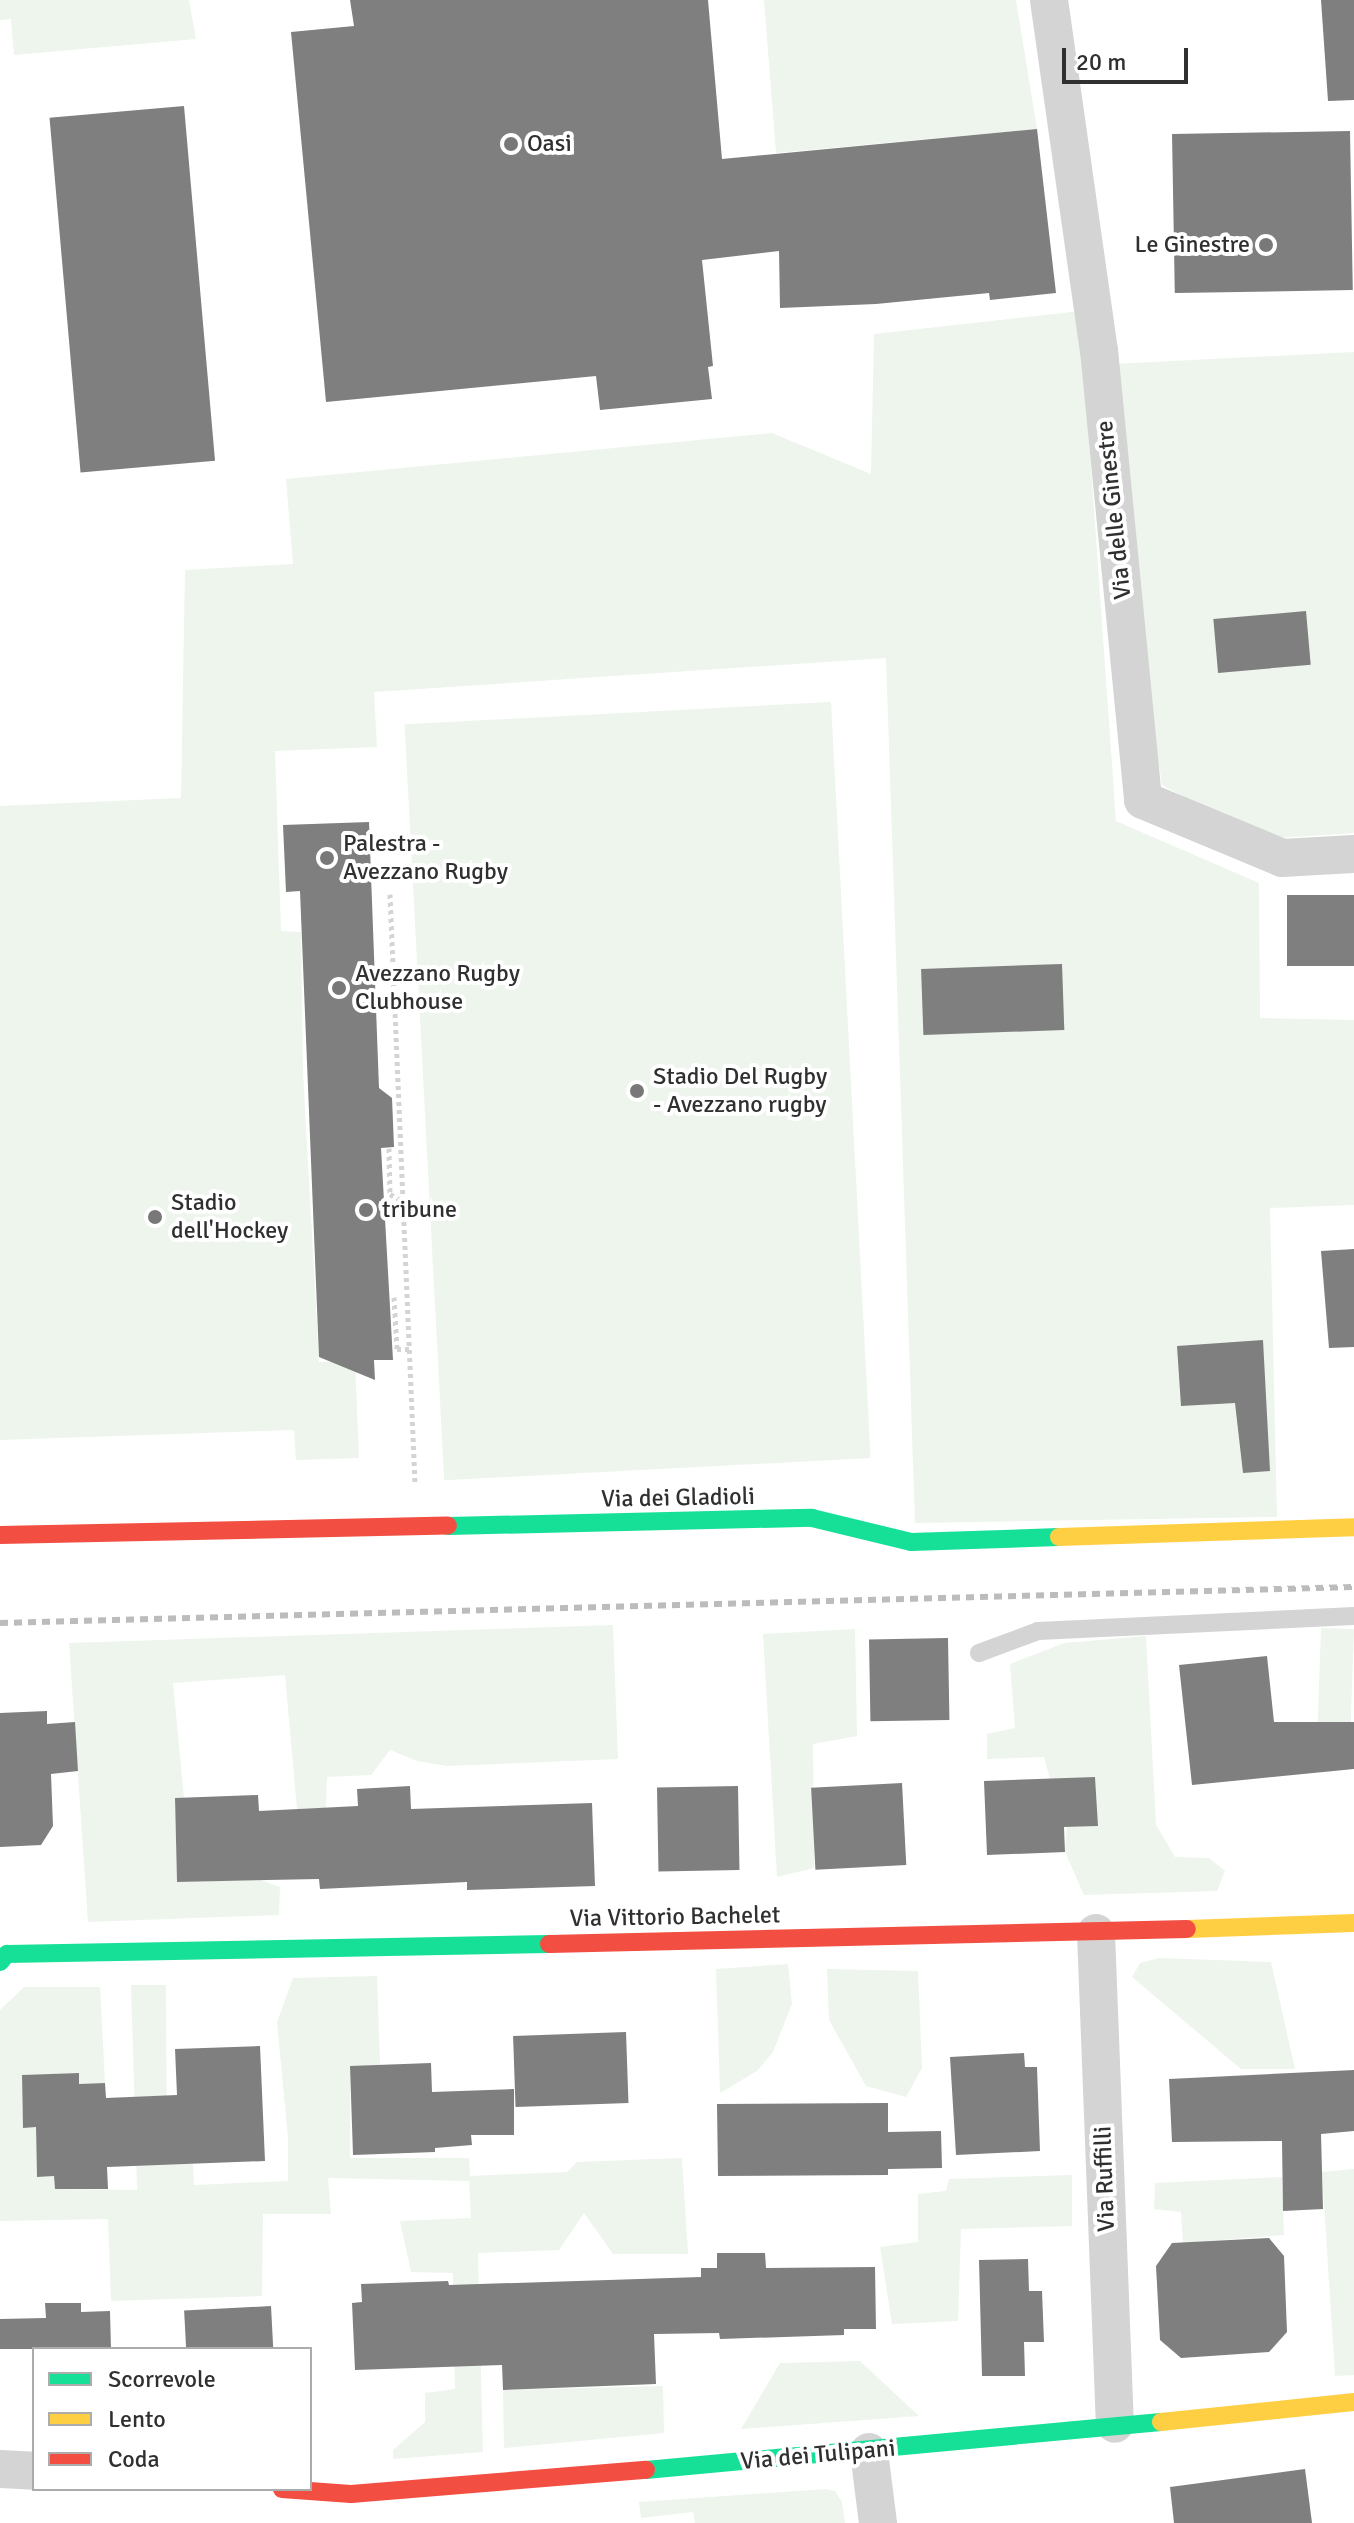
<!DOCTYPE html>
<style>
body{margin:0}
#map{position:relative;width:1354px;height:2523px;overflow:hidden;background:#fff;font-family:Signika,sans-serif}
div>[style]{position:absolute}
.green>*{inset:0;background:#edf5ed;transform-origin:0 0}
.building>*{inset:0;background:#7f7f7f;transform-origin:0 0}
.path>*{height:5px;margin-top:-2.5px;transform-origin:0;background:repeating-linear-gradient(90deg,#d4d4d4 0 4px,transparent 0 8px)}
.lane>*{height:18px;margin:-9px;padding:0 9px;transform-origin:9px;border-radius:9px;background:#d4d4d4}
.street>*{height:38px;margin:-19px;padding:0 19px;transform-origin:19px;border-radius:19px;background:#d4d4d4}
.fast>*{height:18px;margin:-9px;padding:0 9px;transform-origin:9px;border-radius:9px;background:#16e098}
.slow>*{height:18px;margin:-9px;padding:0 9px;transform-origin:9px;border-radius:9px;background:#ffcf43}
.jam>*{height:18px;margin:-9px;padding:0 9px;transform-origin:9px;border-radius:9px;background:#f24e42}
.rail>*{height:6px;margin-top:-3px;transform-origin:0;background:repeating-linear-gradient(90deg,#bcbcbc 0 8px,transparent 0 14px)}
.dots>*{width:22px;height:22px;translate:-50% -50%;box-sizing:border-box;border:4px solid #fff;border-radius:50%}
span{translate:-50% -50%;white-space:nowrap;text-align:center;line-height:1.15;-webkit-text-stroke:8px #fff;paint-order:stroke}
.poi-label{font-size:24px;color:#303030}
.left{translate:0 -50%;text-align:left}
.right{translate:-100% -50%;text-align:right}
.street-label{font-size:24px;color:#303030}
.legend{position:absolute;left:32px;top:2347px;width:280px;height:144px;box-sizing:border-box;background:#fff;border:2px solid #acacac;margin:0;padding:10px 14px;list-style:none;font-size:24px;color:#303030}
.legend li{display:flex;align-items:center;gap:16px;height:40px}
.legend b{width:40px;border:2px solid #acacac}
.scale{position:absolute;left:1062px;top:48px;width:126px;height:36px;box-sizing:border-box;border:4px solid #303030;border-top:0;padding-left:10px;font-size:24px;line-height:28px;white-space:nowrap;color:#303030;-webkit-text-stroke:6px #fff;paint-order:stroke}
</style>
<div id="map">
<div class="green">
<i style="clip-path:polygon(0 0,189px 0,196px 39px,14px 55px,11px 19px,0 20px)"></i>
<i style="clip-path:polygon(764px 0,1016px 0,1037px 129px,776px 153px)"></i>
<i style="clip-path:polygon(1080px 311px,1116px 821px,1259px 883px,1260px 1018px,1354px 1020px,1354px 1205px,1270px 1208px,1277px 1517px,915px 1523px,886px 658px,374px 692px,377px 747px,275px 751px,281px 931px,301px 932px,303px 1073px,319px 1362px,355px 1361px,359px 1458px,296px 1460px,294px 1430px,0 1440px,0 806px,181px 798px,185px 570px,293px 564px,286px 479px,772px 433px,871px 474px,874px 334px)"></i>
<i style="clip-path:polygon(1354px 352px,1354px 833px,1263px 839px,1162px 785px,1132px 593px,1112px 364px)"></i>
<i style="left:831px;top:702px;width:757px;height:427px;rotate:87deg"></i>
<i style="clip-path:polygon(613px 1625px,618px 1759px,447px 1766px,417px 1761px,390px 1750px,371px 1775px,327px 1777px,326px 1808px,297px 1809px,285px 1675px,173px 1683px,184px 1798px,175px 1798px,177px 1882px,261px 1880px,280px 1887px,279px 1915px,88px 1922px,69px 1643px)"></i>
<i style="left:1321px;top:1628px;width:33px;height:94px;rotate:2deg"></i>
<i style="clip-path:polygon(855px 1629px,857px 1736px,813px 1744px,814px 1868px,777px 1877px,763px 1634px)"></i>
<i style="clip-path:polygon(1146px 1636px,1156px 1825px,1175px 1857px,1209px 1858px,1225px 1871px,1217px 1891px,1084px 1895px,1065px 1852px,1067px 1827px,1097px 1826px,1095px 1777px,1050px 1779px,1044px 1757px,987px 1759px,987px 1734px,1015px 1728px,1010px 1664px,1064px 1643px)"></i>
<i style="clip-path:polygon(1159px 1958px,1271px 1962px,1295px 2069px,1241px 2069px,1132px 1977px,1140px 1963px)"></i>
<i style="clip-path:polygon(788px 1964px,792px 2004px,773px 2052px,757px 2071px,720px 2093px,716px 1969px)"></i>
<i style="clip-path:polygon(827px 1969px,918px 1971px,922px 2068px,906px 2097px,866px 2086px,829px 2020px)"></i>
<i style="clip-path:polygon(377px 1976px,380px 2065px,350px 2067px,350px 2158px,469px 2158px,470px 2176px,567px 2172px,577px 2162px,682px 2158px,688px 2254px,613px 2254px,584px 2213px,559px 2250px,478px 2253px,483px 2452px,393px 2459px,393px 2450px,425px 2422px,425px 2393px,455px 2389px,453px 2273px,411px 2272px,400px 2221px,471px 2218px,469px 2181px,328px 2178px,331px 2214px,263px 2214px,262px 2296px,111px 2301px,108px 2219px,0 2221px,0 2010px,24px 1987px,100px 1987px,105px 2083px,79px 2084px,78px 2073px,22px 2075px,23px 2127px,36px 2127px,37px 2177px,54px 2176px,55px 2189px,137px 2190px,131px 1985px,166px 1985px,167px 2164px,193px 2164px,194px 2185px,288px 2181px,288px 2138px,277px 2022px,293px 1978px)"></i>
<i style="clip-path:polygon(1354px 2169px,1354px 2375px,1335px 2376px,1322px 2172px)"></i>
<i style="clip-path:polygon(1072px 2175px,1072px 2226px,961px 2229px,958px 2321px,892px 2324px,880px 2247px,918px 2242px,918px 2194px,946px 2191px,949px 2179px)"></i>
<i style="clip-path:polygon(1282px 2177px,1284px 2235px,1183px 2243px,1181px 2212px,1154px 2209px,1155px 2183px)"></i>
<i style="clip-path:polygon(860px 2361px,919px 2416px,741px 2429px,780px 2363px)"></i>
<i style="clip-path:polygon(663px 2386px,664px 2433px,504px 2448px,503px 2390px)"></i>
<i style="clip-path:polygon(825px 2489px,835px 2491px,842px 2502px,845px 2523px,695px 2523px,693px 2512px,641px 2518px,639px 2502px)"></i>
</div>
<div class="building">
<i style="clip-path:polygon(350px 0,708px 0,722px 159px,1037px 129px,1056px 293px,990px 300px,989px 293px,876px 304px,780px 308px,779px 251px,702px 260px,713px 366px,708px 367px,712px 399px,600px 410px,596px 376px,326px 402px,291px 32px,354px 26px)"></i>
<i style="clip-path:polygon(1321px 0,1354px 0,1354px 100px,1328px 101px)"></i>
<i style="left:184px;top:106px;width:356px;height:135px;rotate:85deg"></i>
<i style="left:1350px;top:131px;width:159px;height:178px;rotate:89deg"></i>
<i style="left:1306px;top:611px;width:54px;height:93px;rotate:85deg"></i>
<i style="clip-path:polygon(369px 822px,379px 1088px,392px 1098px,394px 1147px,381px 1148px,393px 1360px,374px 1360px,375px 1380px,319px 1357px,300px 891px,286px 892px,283px 825px)"></i>
<i style="left:1354px;top:895px;width:71px;height:67px;rotate:90deg"></i>
<i style="left:1062px;top:964px;width:66px;height:141px;rotate:88deg"></i>
<i style="clip-path:polygon(1354px 1249px,1354px 1347px,1329px 1348px,1321px 1251px)"></i>
<i style="clip-path:polygon(1263px 1340px,1270px 1471px,1243px 1473px,1235px 1403px,1181px 1406px,1177px 1346px)"></i>
<i style="left:948px;top:1638px;width:82px;height:79px;rotate:89deg"></i>
<i style="clip-path:polygon(1267px 1656px,1274px 1722px,1354px 1722px,1354px 1769px,1192px 1785px,1179px 1665px)"></i>
<i style="clip-path:polygon(47px 1711px,47px 1724px,75px 1722px,78px 1771px,51px 1774px,53px 1826px,41px 1845px,0 1847px,0 1713px)"></i>
<i style="clip-path:polygon(1095px 1777px,1098px 1826px,1064px 1827px,1065px 1852px,987px 1855px,984px 1781px)"></i>
<i style="left:902px;top:1783px;width:82px;height:91px;rotate:87deg"></i>
<i style="clip-path:polygon(410px 1786px,411px 1809px,592px 1803px,595px 1886px,467px 1890px,467px 1882px,320px 1889px,319px 1879px,177px 1882px,175px 1798px,258px 1795px,259px 1811px,358px 1806px,357px 1789px)"></i>
<i style="left:738px;top:1786px;width:84px;height:81px;rotate:89deg"></i>
<i style="left:626px;top:2032px;width:71px;height:113px;rotate:88deg"></i>
<i style="clip-path:polygon(260px 2046px,265px 2161px,107px 2167px,108px 2189px,55px 2189px,54px 2176px,37px 2177px,36px 2127px,23px 2128px,22px 2075px,79px 2073px,79px 2084px,105px 2083px,106px 2098px,177px 2095px,175px 2049px)"></i>
<i style="clip-path:polygon(1024px 2053px,1025px 2067px,1037px 2067px,1040px 2151px,956px 2155px,950px 2057px)"></i>
<i style="clip-path:polygon(431px 2063px,432px 2092px,514px 2089px,514px 2135px,471px 2135px,472px 2145px,435px 2148px,435px 2152px,353px 2155px,350px 2066px)"></i>
<i style="clip-path:polygon(1354px 2070px,1354px 2131px,1321px 2134px,1323px 2209px,1283px 2211px,1282px 2141px,1172px 2142px,1169px 2079px)"></i>
<i style="clip-path:polygon(888px 2103px,888px 2132px,941px 2131px,942px 2168px,888px 2169px,888px 2175px,718px 2176px,717px 2104px)"></i>
<i style="clip-path:polygon(1269px 2238px,1284px 2256px,1287px 2332px,1269px 2352px,1181px 2358px,1160px 2340px,1156px 2266px,1172px 2243px)"></i>
<i style="clip-path:polygon(717px 2253px,765px 2253px,766px 2268px,875px 2267px,876px 2329px,844px 2329px,844px 2335px,720px 2339px,719px 2333px,654px 2334px,656px 2384px,503px 2390px,502px 2365px,355px 2370px,352px 2303px,362px 2302px,361px 2284px,448px 2281px,449px 2285px,701px 2277px,701px 2268px,717px 2268px)"></i>
<i style="clip-path:polygon(1028px 2259px,1029px 2291px,1042px 2291px,1044px 2342px,1024px 2342px,1025px 2376px,982px 2376px,979px 2260px)"></i>
<i style="clip-path:polygon(45px 2303px,81px 2303px,81px 2312px,110px 2311px,111px 2349px,0 2349px,0 2319px,46px 2318px)"></i>
<i style="left:271px;top:2306px;width:43px;height:87px;rotate:87deg"></i>
<i style="clip-path:polygon(1305px 2469px,1312px 2523px,1174px 2523px,1170px 2487px)"></i>
</div>
<div class="path">
<i style="left:390px;top:894px;width:590px;rotate:87.57deg"></i>
<i style="left:389px;top:1148px;width:46px;rotate:88.8deg"></i>
<i style="left:390px;top:1194px;width:16px;rotate:30deg"></i>
<i style="left:394px;top:1297px;width:52px;rotate:86.7deg"></i>
<i style="left:397px;top:1349px;width:13px"></i>
</div>
<div class="lane">
<i style="left:979px;top:1653px;width:63px;rotate:-20.4deg"></i>
<i style="left:1038px;top:1631px;width:316px;rotate:-2.7deg"></i>
</div>
<div class="street">
<i style="left:1049px;top:0;width:354px;rotate:81.9deg"></i>
<i style="left:1099px;top:350px;width:452px;rotate:84.4deg"></i>
<i style="left:1143px;top:800px;width:151px;rotate:22.6deg"></i>
<i style="left:1282px;top:858px;width:72px;rotate:-3.2deg"></i>
<i style="left:1096px;top:1933px;width:491px;rotate:87.8deg"></i>
<i style="left:869px;top:2452px;width:72px;rotate:82.8deg"></i>
<i style="left:0;top:2469px;width:34px;rotate:3deg"></i>
</div>
<div class="fast">
<i style="left:448px;top:1526px;width:364px;rotate:-1.3deg"></i>
<i style="left:812px;top:1518px;width:102px;rotate:13.6deg"></i>
<i style="left:911px;top:1542px;width:148px;rotate:-1.9deg"></i>
<i style="left:0;top:1962px;width:11px;rotate:-49deg"></i>
<i style="left:7px;top:1954px;width:542px;rotate:-1.06deg"></i>
<i style="left:646px;top:2470px;width:517px;rotate:-5.32deg"></i>
</div>
<div class="slow">
<i style="left:1059px;top:1537px;width:295px;rotate:-1.9deg"></i>
<i style="left:1187px;top:1929px;width:167px;rotate:-2.1deg"></i>
<i style="left:1161px;top:2422px;width:194px;rotate:-5.9deg"></i>
</div>
<div class="jam">
<i style="left:0;top:1535px;width:448px;rotate:-1.2deg"></i>
<i style="left:549px;top:1944px;width:638px;rotate:-1.35deg"></i>
<i style="left:282px;top:2489px;width:69px;rotate:4.1deg"></i>
<i style="left:351px;top:2494px;width:296px;rotate:-4.7deg"></i>
</div>
<div class="rail">
<i style="left:0;top:1623px;width:1354px;rotate:-1.52deg"></i>
</div>
<div class="dots">
<i style="left:511px;top:144px;background:#787878"></i>
<i style="left:1266px;top:245px;background:#787878"></i>
<i style="left:327px;top:858px;background:#787878"></i>
<i style="left:339px;top:988px;background:#787878"></i>
<i style="left:637px;top:1091px;background:#787878"></i>
<i style="left:366px;top:1210px;background:#787878"></i>
<i style="left:155px;top:1217px;background:#787878"></i>
</div>
<div class="poi-label">
<span class="left" style="left:527px;top:144px">Oasi</span>
<span class="right" style="left:1250px;top:245px">Le Ginestre</span>
<span class="left" style="left:343px;top:858px">Palestra -<br>Avezzano Rugby</span>
<span class="left" style="left:355px;top:988px">Avezzano Rugby<br>Clubhouse</span>
<span class="left" style="left:653px;top:1091px">Stadio Del Rugby<br>- Avezzano rugby</span>
<span class="left" style="left:171px;top:1217px">Stadio<br>dell'Hockey</span>
<span class="left" style="left:382px;top:1210px">tribune</span>
</div>
<div class="street-label">
<span style="left:1114px;top:510px;rotate:-96deg">Via delle Ginestre</span>
<span style="left:678px;top:1498px;rotate:-1deg">Via dei Gladioli</span>
<span style="left:675px;top:1917px;rotate:-1deg">Via Vittorio Bachelet</span>
<span style="left:1105px;top:2179px;rotate:-92deg">Via Ruffilli</span>
<span style="left:818px;top:2455px;rotate:-5deg">Via dei Tulipani</span>
</div>
<ul class="legend">
<li><b style="height:10px;background:#16e098"></b>Scorrevole</li>
<li><b style="height:10px;background:#ffcf43"></b>Lento</li>
<li><b style="height:10px;background:#f24e42"></b>Coda</li>
</ul>
<div class="scale">20 m</div>
</div>
